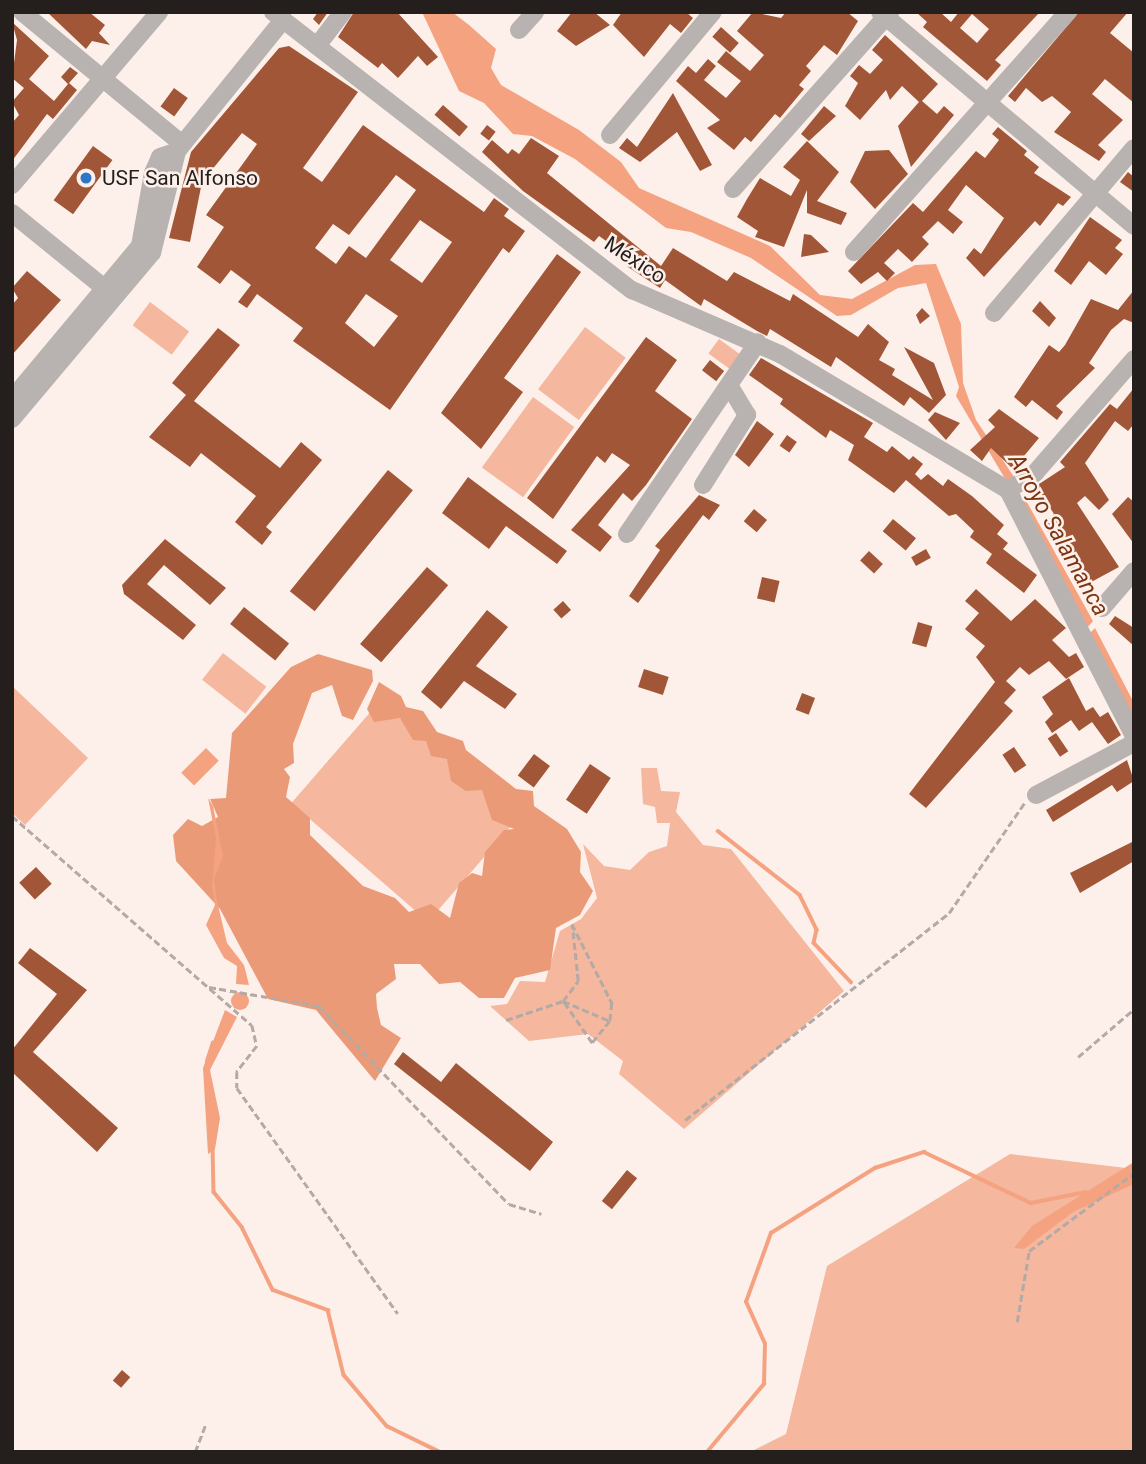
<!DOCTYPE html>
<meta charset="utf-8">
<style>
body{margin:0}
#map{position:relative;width:1146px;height:1464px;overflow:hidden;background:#fdf0eb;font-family:Roboto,sans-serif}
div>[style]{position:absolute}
.green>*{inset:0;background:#f5b79d;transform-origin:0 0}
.forest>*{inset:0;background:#eb9a78}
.water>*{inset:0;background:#f4a280;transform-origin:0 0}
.round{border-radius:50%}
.stream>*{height:3.5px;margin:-1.75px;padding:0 1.75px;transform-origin:1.75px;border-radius:1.75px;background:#f4a280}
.building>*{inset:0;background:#a15737;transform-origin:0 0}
.path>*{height:2.5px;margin-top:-1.25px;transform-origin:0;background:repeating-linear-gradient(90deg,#b3a9a5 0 7px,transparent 0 10.5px)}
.minor>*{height:18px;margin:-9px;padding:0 9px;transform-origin:9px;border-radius:9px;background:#b8b3b0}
.dots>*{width:19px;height:19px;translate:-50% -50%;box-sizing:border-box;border:4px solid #fdf0eb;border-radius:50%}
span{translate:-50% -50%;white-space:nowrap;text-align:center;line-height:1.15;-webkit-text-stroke:5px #fdf0eb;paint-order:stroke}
.poi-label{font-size:21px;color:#241f1d}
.left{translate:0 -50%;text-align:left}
.street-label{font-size:21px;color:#241f1d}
.water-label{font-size:23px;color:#7c3411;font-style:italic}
.frame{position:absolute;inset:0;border:14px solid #241f1d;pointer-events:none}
</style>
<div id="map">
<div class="green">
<i style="left:150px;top:302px;width:49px;height:29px;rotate:37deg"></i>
<i style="left:585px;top:327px;width:51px;height:78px;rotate:37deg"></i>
<i style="left:719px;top:339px;width:29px;height:18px;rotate:36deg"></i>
<i style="left:533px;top:397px;width:51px;height:87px;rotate:36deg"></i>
<i style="left:223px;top:653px;width:55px;height:34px;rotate:38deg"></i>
<i style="clip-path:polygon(12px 686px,88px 758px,25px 825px,12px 813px)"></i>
<i style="left:380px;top:701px;width:181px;height:135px;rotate:41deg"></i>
<i style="clip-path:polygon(641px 768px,657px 768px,661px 791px,680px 792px,676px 812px,703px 845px,731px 849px,844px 991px,684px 1129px,619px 1074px,623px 1061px,588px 1034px,529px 1041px,490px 1006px,507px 1004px,520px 981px,545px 982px,560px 931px,581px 919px,597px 898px,583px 844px,604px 866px,630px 870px,649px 852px,667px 846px,670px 823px,657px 823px,655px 807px,643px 804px)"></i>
<i style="clip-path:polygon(1010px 1154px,1134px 1169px,1134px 1452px,750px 1452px,786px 1434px,827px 1266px)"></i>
</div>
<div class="forest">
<i style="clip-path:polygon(318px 654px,372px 670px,373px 681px,353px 720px,342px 716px,332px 685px,312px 693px,293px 744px,294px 763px,284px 769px,290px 777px,286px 797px,310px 818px,310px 835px,363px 886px,395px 898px,409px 912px,431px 904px,450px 918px,459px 883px,472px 873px,482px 876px,485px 852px,504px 830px,514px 829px,492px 820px,482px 790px,466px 791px,451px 781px,447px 759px,431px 756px,426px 741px,413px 740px,400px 718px,374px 722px,367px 709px,379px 682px,401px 696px,406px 707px,423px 711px,437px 732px,463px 741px,466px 750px,516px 789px,533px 791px,534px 806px,567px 829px,581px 852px,580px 872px,593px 891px,580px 915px,556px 928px,550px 970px,515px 978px,504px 998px,479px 998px,460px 982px,439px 984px,420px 964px,394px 964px,396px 979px,376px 994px,377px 1008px,381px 1025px,401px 1038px,375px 1081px,316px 1010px,268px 999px,220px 909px,176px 861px,173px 835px,188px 819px,202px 826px,218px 817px,210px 799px,226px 798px,232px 733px,291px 667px)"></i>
</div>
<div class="water">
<i style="clip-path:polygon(422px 12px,452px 12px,469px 25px,496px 49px,491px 68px,501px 85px,579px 130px,621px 162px,639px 188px,770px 246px,820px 295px,852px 299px,915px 265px,936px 264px,961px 324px,963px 383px,976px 420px,1014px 477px,1007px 482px,956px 396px,959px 387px,926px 283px,898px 288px,851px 315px,837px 316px,751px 258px,691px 232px,666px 228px,575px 159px,532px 136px,513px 134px,484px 103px,459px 91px)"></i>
<i style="clip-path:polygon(1023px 495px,1093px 621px,1086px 629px,1017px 498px)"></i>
<i style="clip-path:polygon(1095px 628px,1134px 703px,1134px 723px,1089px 634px)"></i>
<i style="left:206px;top:748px;width:18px;height:35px;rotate:45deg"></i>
<i style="clip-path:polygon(208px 798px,213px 806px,223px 856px,214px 879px,217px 901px,227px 943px,244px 965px,249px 985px,236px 984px,237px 966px,224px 958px,206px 925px,215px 905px,212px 888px,216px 838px)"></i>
<i class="round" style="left:231px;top:992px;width:18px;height:18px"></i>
<i style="clip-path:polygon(225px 1010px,237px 1017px,210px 1070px,220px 1118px,215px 1149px,208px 1154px,203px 1068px)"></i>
<i style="clip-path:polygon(1134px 1162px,1134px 1184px,1073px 1212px,1024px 1249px,1014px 1248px,1032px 1226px)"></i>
</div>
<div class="stream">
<i style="left:718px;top:831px;width:104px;rotate:38deg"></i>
<i style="left:800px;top:895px;width:39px;rotate:64deg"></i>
<i style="left:817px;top:930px;width:13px;rotate:103deg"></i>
<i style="left:814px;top:943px;width:54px;rotate:46.5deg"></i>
<i style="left:207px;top:1061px;width:19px;rotate:-72deg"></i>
<i style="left:213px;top:1146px;width:46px;rotate:88.8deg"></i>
<i style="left:214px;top:1192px;width:45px;rotate:51.3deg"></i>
<i style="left:242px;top:1227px;width:70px;rotate:63.8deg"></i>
<i style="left:273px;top:1290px;width:59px;rotate:20deg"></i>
<i style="left:328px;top:1310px;width:67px;rotate:76.2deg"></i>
<i style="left:344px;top:1375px;width:67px;rotate:49.9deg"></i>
<i style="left:387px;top:1426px;width:59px;rotate:26.1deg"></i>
<i style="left:707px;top:1452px;width:89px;rotate:-50deg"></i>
<i style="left:764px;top:1384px;width:40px;rotate:-88.6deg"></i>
<i style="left:765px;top:1344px;width:46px;rotate:-114.3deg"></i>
<i style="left:746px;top:1302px;width:73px;rotate:-70.1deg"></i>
<i style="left:771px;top:1233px;width:123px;rotate:-32deg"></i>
<i style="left:875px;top:1168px;width:52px;rotate:-18.1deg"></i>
<i style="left:924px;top:1152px;width:119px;rotate:25.5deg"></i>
<i style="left:1031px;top:1203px;width:56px;rotate:-11.3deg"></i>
</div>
<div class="building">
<i style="clip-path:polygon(47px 12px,89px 12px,105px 25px,99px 33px,110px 45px,92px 41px,86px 49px)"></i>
<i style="clip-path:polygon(318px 12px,328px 12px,319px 25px,313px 19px)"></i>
<i style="clip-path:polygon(354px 12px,397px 12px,438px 57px,427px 66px,418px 56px,398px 78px,382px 63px,378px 68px,338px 37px)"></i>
<i style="clip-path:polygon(572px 12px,594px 12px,610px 25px,576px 46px,557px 31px)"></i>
<i style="clip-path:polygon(622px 12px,686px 12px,693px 18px,681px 33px,670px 24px,644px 57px,613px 25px)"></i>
<i style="clip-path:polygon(753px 12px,781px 18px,786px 12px,847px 12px,858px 21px,837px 55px,824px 45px,806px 66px,811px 71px,799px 85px,804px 89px,780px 118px,775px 114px,751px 142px,745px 137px,734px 150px,707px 128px,720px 120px,676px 81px,688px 66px,696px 73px,708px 59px,716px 66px,704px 80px,726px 98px,741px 81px,717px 62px,726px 51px,750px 71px,764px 55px,737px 31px)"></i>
<i style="clip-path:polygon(evenodd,916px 12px,940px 12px,951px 22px,959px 12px,1040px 12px,995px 60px,1001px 65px,987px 81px,923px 27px,927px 22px,916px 12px,972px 14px,989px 29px,977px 43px,960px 28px,972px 14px)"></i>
<i style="clip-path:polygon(1079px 12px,1128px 12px,1110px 33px,1134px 53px,1134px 103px,1105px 79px,1092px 94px,1123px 120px,1098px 145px,1106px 152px,1099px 161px,1054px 132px,1071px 112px,1052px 96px,1042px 102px,1026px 88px,1015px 102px,1008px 96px)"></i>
<i style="clip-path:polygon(12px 22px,49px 56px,29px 79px,54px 101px,68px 84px,61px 77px,70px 67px,78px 73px,69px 83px,77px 90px,53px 119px,47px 114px,12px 161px,12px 123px,19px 115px,12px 102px,24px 88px,12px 78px,17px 40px)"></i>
<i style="left:721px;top:27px;width:24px;height:13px;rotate:42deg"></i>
<i style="clip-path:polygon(885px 35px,938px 84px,922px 101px,937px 114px,944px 106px,954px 115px,911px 167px,898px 126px,919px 102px,902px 86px,890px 100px,886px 90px,860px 120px,845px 106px,858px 83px,850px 76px,859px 65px,870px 74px,883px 60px,872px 50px)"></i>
<i style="clip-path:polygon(evenodd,289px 46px,358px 92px,303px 168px,322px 182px,363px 125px,484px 212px,494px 198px,509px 209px,504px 216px,525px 231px,509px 253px,503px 248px,390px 410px,293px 341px,303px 328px,257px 294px,247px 308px,238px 302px,251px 285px,231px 270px,220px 284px,197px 267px,224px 227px,206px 215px,257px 144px,242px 133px,202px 182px,190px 242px,169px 238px,191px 152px,279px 48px,289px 46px,396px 175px,416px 190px,366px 258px,349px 246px,336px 264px,315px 248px,333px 224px,349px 235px,396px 175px,289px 46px,420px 220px,452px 242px,422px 283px,390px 260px,420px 220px,289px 46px,366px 294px,398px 316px,374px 347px,345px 323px,366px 294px)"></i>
<i style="left:174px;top:88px;width:17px;height:23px;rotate:36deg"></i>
<i style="clip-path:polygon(673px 93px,712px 165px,700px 171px,677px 132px,640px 162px,619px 148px,627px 138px,637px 147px)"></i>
<i style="left:443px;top:105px;width:33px;height:13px;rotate:41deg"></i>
<i style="clip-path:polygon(824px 106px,836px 116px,809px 141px,801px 134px)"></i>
<i style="left:487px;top:125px;width:11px;height:11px;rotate:38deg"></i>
<i style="clip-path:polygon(998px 127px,1027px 151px,1024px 155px,1039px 167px,1034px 173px,1071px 197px,1063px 206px,1058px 203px,1040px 226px,1035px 221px,984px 277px,966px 258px,974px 248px,981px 254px,1004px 218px,966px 185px,948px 210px,963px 222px,953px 234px,938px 221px,922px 237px,929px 244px,912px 262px,898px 249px,884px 263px,895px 273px,887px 281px,878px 272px,861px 284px,848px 271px,913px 203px,923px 212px,976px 151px,985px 158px,999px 140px,992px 134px)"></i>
<i style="clip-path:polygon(531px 138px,559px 156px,547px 173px,661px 266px,673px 248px,727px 281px,734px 272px,790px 301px,793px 294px,858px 337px,868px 324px,889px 342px,879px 360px,895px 369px,892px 375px,933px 400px,904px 347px,934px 363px,946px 395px,929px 413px,910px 397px,904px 406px,836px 357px,831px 367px,770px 329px,767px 336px,757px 331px,704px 299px,701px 306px,665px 280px,660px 288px,628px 267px,622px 252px,599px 236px,594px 242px,523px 191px,482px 152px,492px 140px,508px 154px,512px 149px,519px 154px)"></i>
<i style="clip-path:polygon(807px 141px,839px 172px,817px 201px,847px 213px,841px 225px,807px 213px,807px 190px,784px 247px,755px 237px,758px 231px,737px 217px,747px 199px,760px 178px,791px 196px,800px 180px,783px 167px)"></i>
<i style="left:93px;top:146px;width:24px;height:67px;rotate:36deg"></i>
<i style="clip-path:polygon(889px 150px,908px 174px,875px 209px,850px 182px,865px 151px)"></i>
<i style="clip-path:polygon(1128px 172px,1134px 177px,1134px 192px,1120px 182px)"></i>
<i style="clip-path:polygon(1090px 217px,1122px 240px,1115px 248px,1123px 254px,1106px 275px,1089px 261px,1071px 285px,1054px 271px)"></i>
<i style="clip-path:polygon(804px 234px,811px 235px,829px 252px,801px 257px)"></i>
<i style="clip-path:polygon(557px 254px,581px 272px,504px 378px,523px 392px,481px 449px,441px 413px)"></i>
<i style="clip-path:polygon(27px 271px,61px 300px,12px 355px,12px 305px,18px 298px,12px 288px)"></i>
<i style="clip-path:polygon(1134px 290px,1134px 323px,1124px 319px,1111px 330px,1089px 363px,1095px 368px,1056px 406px,1063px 412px,1057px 420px,1032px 400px,1026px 407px,1014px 397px,1049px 345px,1059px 352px,1065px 345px,1091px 299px,1118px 310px)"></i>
<i style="clip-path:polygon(1040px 301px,1056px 318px,1049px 327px,1032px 311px)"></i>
<i style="clip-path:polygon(922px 308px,930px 316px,920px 324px,916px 315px)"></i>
<i style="clip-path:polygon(218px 328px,240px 345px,194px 401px,280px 468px,301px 442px,322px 460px,266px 527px,272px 532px,262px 545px,235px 522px,256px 496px,201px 453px,190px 467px,149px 437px,186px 395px,172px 383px)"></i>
<i style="clip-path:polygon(646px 337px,677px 360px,655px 391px,692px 419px,646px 485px,632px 501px,623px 493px,598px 525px,612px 537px,600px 552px,571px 530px,630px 465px,612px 453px,605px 463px,597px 456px,553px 519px,527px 498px)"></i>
<i style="clip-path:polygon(761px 358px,873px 423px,864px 437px,887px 452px,892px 446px,909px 460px,913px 456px,923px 464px,915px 474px,921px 480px,928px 474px,943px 486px,948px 479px,972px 496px,1004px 525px,997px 534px,1008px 543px,1003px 549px,1037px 575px,1024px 593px,986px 563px,992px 554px,970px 537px,974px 531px,956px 514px,949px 516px,906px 480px,894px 493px,848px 460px,854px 445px,830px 430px,826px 438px,780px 404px,783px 399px,749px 375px)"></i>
<i style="left:710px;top:360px;width:18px;height:13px;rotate:38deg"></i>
<i style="clip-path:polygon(1134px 388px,1134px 424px,1128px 431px,1115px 421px,1085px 463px,1109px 500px,1099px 510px,1085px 496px,1077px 503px,1119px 567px,1082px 587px,1043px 524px,1054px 514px,1036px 486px,1065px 467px,1060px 462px,1110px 404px,1117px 409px)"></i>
<i style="clip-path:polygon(999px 409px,1039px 438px,1013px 469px,991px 448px,982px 461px,970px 450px,995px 427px,988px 420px)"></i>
<i style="clip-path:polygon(935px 412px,960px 423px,946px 440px,928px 420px)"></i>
<i style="clip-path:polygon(757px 421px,774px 434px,749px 467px,735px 455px)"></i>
<i style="left:787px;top:435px;width:12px;height:13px;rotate:35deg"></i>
<i style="left:388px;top:470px;width:32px;height:156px;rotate:39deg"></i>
<i style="clip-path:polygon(468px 477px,567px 551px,557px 564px,506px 526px,489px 549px,442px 513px)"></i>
<i style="clip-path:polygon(699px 495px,720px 505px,709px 520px,703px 515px,638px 603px,629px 596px,660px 550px,655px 546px)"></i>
<i style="clip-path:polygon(1128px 497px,1134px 502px,1134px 544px,1112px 514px)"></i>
<i style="left:754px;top:509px;width:17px;height:16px;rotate:40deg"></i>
<i style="left:893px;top:519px;width:30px;height:16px;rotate:40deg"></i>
<i style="clip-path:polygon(165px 539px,226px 588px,210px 605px,164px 565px,147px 584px,196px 625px,183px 640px,124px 594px,122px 585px)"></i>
<i style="left:926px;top:549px;width:10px;height:17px;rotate:61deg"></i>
<i style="left:869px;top:551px;width:19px;height:13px;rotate:43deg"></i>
<i style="left:427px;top:567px;width:28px;height:102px;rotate:41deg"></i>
<i style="left:762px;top:577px;width:18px;height:22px;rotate:13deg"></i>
<i style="clip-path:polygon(976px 589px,1011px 621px,1035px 599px,1066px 628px,1052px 640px,1069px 657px,1076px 653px,1084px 667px,1066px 679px,1049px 661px,1029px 675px,1020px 667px,1006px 681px,1016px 690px,1004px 703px,1013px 711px,926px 808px,909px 794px,995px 682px,976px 657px,985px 646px,965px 629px,979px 613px,965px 601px)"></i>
<i style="left:563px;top:601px;width:12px;height:13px;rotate:48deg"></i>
<i style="left:244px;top:607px;width:58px;height:22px;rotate:39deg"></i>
<i style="clip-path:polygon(487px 610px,508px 627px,476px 666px,517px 694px,505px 709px,464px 681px,441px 709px,421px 692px)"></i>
<i style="clip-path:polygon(1115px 616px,1134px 628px,1134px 646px,1109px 624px)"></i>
<i style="left:918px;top:622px;width:15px;height:22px;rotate:16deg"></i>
<i style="left:644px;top:669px;width:26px;height:19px;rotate:18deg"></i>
<i style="clip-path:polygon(1069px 678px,1086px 711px,1093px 707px,1100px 717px,1108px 712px,1121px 735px,1108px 744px,1092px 722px,1079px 731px,1071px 720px,1052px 733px,1045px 722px,1053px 714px,1042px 697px)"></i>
<i style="left:802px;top:693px;width:14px;height:18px;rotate:21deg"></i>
<i style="left:1056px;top:733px;width:22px;height:10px;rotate:56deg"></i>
<i style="left:1014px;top:747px;width:22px;height:14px;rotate:56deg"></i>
<i style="left:534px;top:754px;width:20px;height:27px;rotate:37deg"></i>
<i style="clip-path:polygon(1127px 760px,1134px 781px,1117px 792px,1112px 785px,1053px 822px,1046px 810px)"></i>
<i style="left:590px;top:764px;width:25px;height:43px;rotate:34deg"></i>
<i style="clip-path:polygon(1134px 841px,1134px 861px,1080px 893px,1070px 873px)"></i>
<i style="left:36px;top:867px;width:23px;height:23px;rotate:47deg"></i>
<i style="clip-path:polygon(30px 948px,87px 990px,33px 1052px,118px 1128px,97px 1152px,12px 1072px,12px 1050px,57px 994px,18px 963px)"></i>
<i style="clip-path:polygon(403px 1052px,441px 1082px,456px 1063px,553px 1142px,530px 1171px,394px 1064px)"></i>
<i style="left:627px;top:1170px;width:13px;height:40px;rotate:39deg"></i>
<i style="left:122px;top:1370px;width:11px;height:14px;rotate:41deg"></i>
</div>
<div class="path">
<i style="left:12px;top:816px;width:318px;rotate:41.1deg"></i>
<i style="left:252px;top:1025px;width:22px;rotate:77deg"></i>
<i style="left:257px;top:1046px;width:33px;rotate:128deg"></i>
<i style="left:237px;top:1072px;width:16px;rotate:90deg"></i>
<i style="left:237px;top:1088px;width:277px;rotate:54.5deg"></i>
<i style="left:209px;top:987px;width:112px;rotate:9.8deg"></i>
<i style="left:319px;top:1006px;width:274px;rotate:46.2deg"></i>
<i style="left:509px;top:1204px;width:34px;rotate:17deg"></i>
<i style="left:506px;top:1020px;width:60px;rotate:-18.4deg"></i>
<i style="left:563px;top:1001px;width:25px;rotate:-53deg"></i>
<i style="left:578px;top:981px;width:57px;rotate:-96deg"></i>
<i style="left:572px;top:924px;width:89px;rotate:63.1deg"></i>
<i style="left:612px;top:1003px;width:18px;rotate:96deg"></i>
<i style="left:610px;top:1021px;width:28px;rotate:129deg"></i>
<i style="left:592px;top:1043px;width:51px;rotate:-124.6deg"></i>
<i style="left:563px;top:1001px;width:51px;rotate:23.1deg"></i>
<i style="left:1078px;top:1057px;width:74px;rotate:-40.6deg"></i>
<i style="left:685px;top:1120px;width:335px;rotate:-38.1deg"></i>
<i style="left:949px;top:913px;width:135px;rotate:-55.6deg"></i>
<i style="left:1017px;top:1322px;width:72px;rotate:-80.4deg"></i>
<i style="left:1029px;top:1251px;width:131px;rotate:-36.6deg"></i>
<i style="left:195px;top:1452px;width:30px;rotate:-69deg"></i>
</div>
<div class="minor">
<i style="left:22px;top:12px;width:207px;rotate:39.5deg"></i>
<i style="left:273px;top:12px;width:454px;rotate:37.8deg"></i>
<i style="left:632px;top:290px;width:161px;rotate:23.4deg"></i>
<i style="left:780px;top:354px;width:265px;rotate:30.8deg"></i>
<i style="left:880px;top:12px;width:332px;rotate:40.1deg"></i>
<i style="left:519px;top:30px;width:24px;rotate:-48deg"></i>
<i style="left:317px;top:46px;width:43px;rotate:-52.6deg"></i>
<i style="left:610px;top:135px;width:160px;rotate:-50.1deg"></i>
<i style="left:12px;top:185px;width:227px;rotate:-49.6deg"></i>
<i style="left:733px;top:189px;width:237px;rotate:-48.4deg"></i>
<i style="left:12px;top:213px;width:130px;rotate:39.1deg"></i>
<i style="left:854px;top:252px;width:322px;rotate:-48.3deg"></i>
<i style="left:994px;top:313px;width:216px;rotate:-49.7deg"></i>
<i style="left:12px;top:399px;width:199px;rotate:-50.1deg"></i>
<i style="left:140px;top:246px;width:74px;rotate:-79.9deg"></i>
<i style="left:153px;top:173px;width:17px;rotate:-66deg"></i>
<i style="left:160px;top:157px;width:18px;rotate:-19deg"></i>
<i style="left:12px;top:419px;width:217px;rotate:-49.9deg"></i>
<i style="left:152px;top:253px;width:105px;rotate:-76.2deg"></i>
<i style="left:177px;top:151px;width:169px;rotate:-51deg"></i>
<i style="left:703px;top:485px;width:83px;rotate:-57.8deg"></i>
<i style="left:747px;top:415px;width:31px;rotate:-121deg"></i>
<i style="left:1008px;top:490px;width:276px;rotate:62.9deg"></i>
<i style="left:1008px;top:490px;width:32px;rotate:-32deg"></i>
<i style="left:1035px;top:473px;width:151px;rotate:-49deg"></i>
<i style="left:627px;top:534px;width:232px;rotate:-55.7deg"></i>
<i style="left:1102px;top:608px;width:49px;rotate:-49.1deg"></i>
<i style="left:1036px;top:795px;width:111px;rotate:-28deg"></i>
</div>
<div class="dots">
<i style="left:86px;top:178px;background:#2d77c8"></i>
</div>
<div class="poi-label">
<span class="left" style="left:102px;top:178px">USF San Alfonso</span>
</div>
<div class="street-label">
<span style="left:635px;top:260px;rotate:33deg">México</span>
</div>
<div class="water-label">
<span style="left:1058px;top:535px;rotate:61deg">Arroyo Salamanca</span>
</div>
<div class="frame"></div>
</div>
